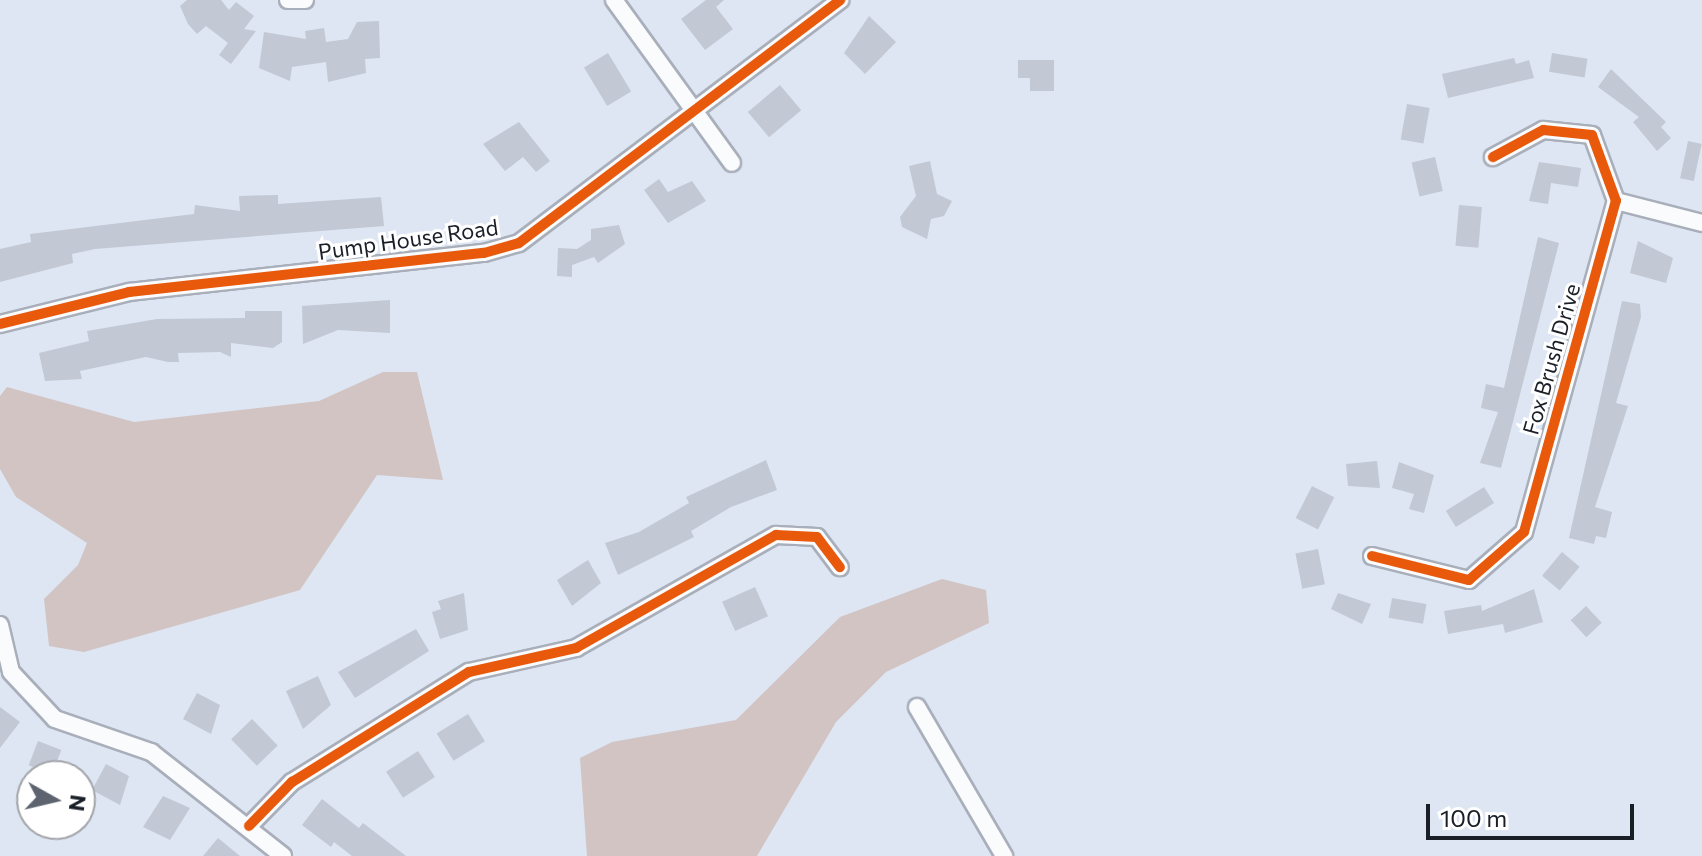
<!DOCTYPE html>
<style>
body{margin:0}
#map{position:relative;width:1702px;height:856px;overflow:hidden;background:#dee6f4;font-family:Commissioner,sans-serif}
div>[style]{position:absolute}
.forest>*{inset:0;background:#d1c4c2}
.building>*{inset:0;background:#c2c8d4;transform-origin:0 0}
.roads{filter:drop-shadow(2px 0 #a9afba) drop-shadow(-2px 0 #a9afba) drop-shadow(0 2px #a9afba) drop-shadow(0 -2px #a9afba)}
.minor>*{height:16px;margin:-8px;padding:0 8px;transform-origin:8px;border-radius:8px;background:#fafbfd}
.cycleway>*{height:10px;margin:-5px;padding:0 5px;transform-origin:5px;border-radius:5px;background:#e8590c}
span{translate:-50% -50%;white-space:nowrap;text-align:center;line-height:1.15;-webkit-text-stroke:6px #fff;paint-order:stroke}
.street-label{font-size:22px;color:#191e27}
.north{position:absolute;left:16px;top:760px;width:80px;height:80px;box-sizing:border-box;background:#fff;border:2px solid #a3a5a9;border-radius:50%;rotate:98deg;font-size:22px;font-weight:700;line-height:32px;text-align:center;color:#191e27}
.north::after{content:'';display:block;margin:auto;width:28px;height:36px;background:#5e646f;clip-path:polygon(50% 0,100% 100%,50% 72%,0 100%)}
.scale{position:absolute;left:1426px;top:804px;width:208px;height:36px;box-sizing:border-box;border:4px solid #191e27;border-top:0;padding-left:10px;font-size:24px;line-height:28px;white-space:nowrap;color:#191e27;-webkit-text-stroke:6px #fff;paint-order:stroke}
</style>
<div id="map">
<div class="forest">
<i style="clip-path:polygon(383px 372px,417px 372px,443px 480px,377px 475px,300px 590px,84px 652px,49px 646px,44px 599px,78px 565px,87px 543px,16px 497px,0 469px,0 396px,7px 387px,134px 422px,319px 401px)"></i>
<i style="clip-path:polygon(942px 579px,986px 590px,989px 623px,886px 672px,836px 722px,757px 856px,587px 856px,580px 758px,612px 742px,736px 720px,840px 617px)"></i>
</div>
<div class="building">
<i style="clip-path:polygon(187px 0,221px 0,229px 10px,236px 2px,254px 16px,244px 29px,256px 31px,231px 64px,219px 55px,228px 43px,206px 26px,197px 34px,188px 24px,180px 6px)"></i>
<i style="clip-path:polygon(706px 0,724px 0,716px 7px,733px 29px,705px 50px,681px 19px)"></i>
<i style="clip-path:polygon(869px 16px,896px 42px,865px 74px,844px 53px)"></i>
<i style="clip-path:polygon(379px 21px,380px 58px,365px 59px,366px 73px,328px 82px,326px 62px,292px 67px,290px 81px,259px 68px,264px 32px,306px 39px,305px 31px,324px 28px,326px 42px,348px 39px,357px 22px)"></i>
<i style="left:608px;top:53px;width:45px;height:28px;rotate:59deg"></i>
<i style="left:1552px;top:53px;width:36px;height:19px;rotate:9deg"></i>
<i style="clip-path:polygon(1514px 58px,1516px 64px,1529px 60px,1534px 78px,1448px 98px,1442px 74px)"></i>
<i style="clip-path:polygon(1018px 60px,1054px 60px,1054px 91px,1030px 91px,1030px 78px,1018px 78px)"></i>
<i style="clip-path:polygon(1611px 69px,1666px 122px,1661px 127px,1671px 138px,1657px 151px,1633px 122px,1639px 117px,1598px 87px)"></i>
<i style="left:780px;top:85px;width:33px;height:42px;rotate:50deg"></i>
<i style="left:1407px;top:104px;width:23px;height:36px;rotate:10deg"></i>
<i style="clip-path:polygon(519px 122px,550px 161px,536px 172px,523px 157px,505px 171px,483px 144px)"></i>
<i style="left:1688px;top:141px;width:14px;height:38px;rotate:12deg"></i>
<i style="left:1435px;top:157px;width:35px;height:24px;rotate:77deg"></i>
<i style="clip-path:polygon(930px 161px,937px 194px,952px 201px,944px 216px,931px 219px,927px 239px,902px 227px,900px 217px,916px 196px,909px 166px)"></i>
<i style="clip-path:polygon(1539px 162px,1581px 168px,1578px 187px,1551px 183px,1548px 204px,1529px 201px)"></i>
<i style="clip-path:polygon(659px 179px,668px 192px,692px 181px,706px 201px,668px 223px,644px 190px)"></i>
<i style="clip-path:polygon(278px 195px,278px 204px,381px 197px,384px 226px,95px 249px,72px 254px,73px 263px,0 282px,0 249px,31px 242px,30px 234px,194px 214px,195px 205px,240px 211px,239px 196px)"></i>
<i style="left:1459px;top:205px;width:23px;height:41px;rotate:5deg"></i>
<i style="clip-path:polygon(619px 225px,625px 244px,598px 263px,594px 257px,572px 265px,572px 277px,557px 276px,558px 248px,577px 249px,591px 240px,591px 229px)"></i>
<i style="clip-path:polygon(1538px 237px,1559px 243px,1501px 468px,1480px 463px,1498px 412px,1481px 408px,1486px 384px,1504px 388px)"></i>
<i style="clip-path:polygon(1638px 241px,1673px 258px,1666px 283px,1630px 273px)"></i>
<i style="clip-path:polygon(390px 300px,390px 333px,338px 330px,303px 344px,302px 306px)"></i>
<i style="clip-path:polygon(1622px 301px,1640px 304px,1641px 317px,1616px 403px,1628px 406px,1595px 507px,1612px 512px,1606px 538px,1596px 536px,1594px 544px,1569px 538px)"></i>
<i style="clip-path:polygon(245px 311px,282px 311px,282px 342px,273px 348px,231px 343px,231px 357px,220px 352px,178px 353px,179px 362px,168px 362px,146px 357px,80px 371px,82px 379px,45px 381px,39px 353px,89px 341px,87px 331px,157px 319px,245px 318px)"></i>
<i style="clip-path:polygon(766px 460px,777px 490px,731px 507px,691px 531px,694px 537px,618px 575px,605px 543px,639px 532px,689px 503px,686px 497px)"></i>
<i style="clip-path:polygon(1377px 461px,1380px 488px,1348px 486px,1346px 464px)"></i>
<i style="clip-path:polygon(1399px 462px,1434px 475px,1424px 513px,1409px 509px,1414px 494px,1392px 488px)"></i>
<i style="left:1312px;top:486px;width:25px;height:36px;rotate:27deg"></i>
<i style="left:1484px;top:487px;width:19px;height:45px;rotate:58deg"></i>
<i style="left:1318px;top:549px;width:36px;height:23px;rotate:79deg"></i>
<i style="left:1562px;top:552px;width:23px;height:31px;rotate:40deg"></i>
<i style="clip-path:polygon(588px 560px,601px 583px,572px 606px,557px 580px)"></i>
<i style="left:755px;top:587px;width:32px;height:36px;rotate:66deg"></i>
<i style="clip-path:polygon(1534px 589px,1543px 622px,1505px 633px,1503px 624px,1448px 634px,1444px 611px,1481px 605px,1482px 611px)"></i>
<i style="clip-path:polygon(464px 593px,468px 630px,440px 639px,432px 612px,441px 609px,438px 601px)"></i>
<i style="clip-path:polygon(1338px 593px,1371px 604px,1362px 624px,1331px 609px)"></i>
<i style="left:1392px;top:598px;width:35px;height:20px;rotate:10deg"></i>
<i style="left:1586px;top:606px;width:23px;height:21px;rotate:47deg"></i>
<i style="clip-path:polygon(416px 629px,429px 651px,355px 698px,338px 672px)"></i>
<i style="clip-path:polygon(318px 676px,331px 705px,303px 729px,286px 691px)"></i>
<i style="clip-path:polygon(197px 693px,220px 705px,211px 734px,183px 719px)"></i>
<i style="clip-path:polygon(0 707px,20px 722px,0 748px)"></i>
<i style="left:468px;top:714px;width:32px;height:37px;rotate:58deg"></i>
<i style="left:252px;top:719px;width:37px;height:29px;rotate:46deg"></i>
<i style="left:38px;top:741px;width:25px;height:26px;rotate:21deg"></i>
<i style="left:418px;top:751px;width:31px;height:38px;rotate:57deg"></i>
<i style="clip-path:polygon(106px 764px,129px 776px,120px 805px,92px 790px)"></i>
<i style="clip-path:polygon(163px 796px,190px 808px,170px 840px,143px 827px)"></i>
<i style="clip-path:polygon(322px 799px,359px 828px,363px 823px,406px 856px,352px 856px,334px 842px,331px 847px,302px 825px)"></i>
<i style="clip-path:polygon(218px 838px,240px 856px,203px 856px)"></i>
</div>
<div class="roads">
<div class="minor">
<i style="left:288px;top:0;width:17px"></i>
<i style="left:614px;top:0;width:201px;rotate:54.1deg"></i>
<i style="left:1616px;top:201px;width:89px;rotate:14.3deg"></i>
<i style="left:0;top:324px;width:133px;rotate:-13.9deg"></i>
<i style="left:129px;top:292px;width:357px;rotate:-6.3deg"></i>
<i style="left:484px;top:253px;width:36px;rotate:-16deg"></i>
<i style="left:519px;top:243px;width:403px;rotate:-37.1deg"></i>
<i style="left:1372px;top:556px;width:100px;rotate:13.9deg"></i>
<i style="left:1469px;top:580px;width:73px;rotate:-41.1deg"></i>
<i style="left:1524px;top:532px;width:344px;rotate:-74.5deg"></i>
<i style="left:1616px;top:201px;width:70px;rotate:-110deg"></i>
<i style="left:1592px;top:135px;width:49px;rotate:-174.2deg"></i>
<i style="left:1543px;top:130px;width:57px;rotate:151.6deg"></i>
<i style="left:0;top:625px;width:48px;rotate:76.8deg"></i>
<i style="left:11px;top:672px;width:64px;rotate:46.9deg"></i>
<i style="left:55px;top:719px;width:102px;rotate:19deg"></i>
<i style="left:151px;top:752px;width:168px;rotate:38.2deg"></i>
<i style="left:917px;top:707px;width:173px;rotate:59.7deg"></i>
<i style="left:249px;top:826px;width:62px;rotate:-45.7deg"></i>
<i style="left:292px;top:782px;width:208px;rotate:-31.9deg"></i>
<i style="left:469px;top:672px;width:110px;rotate:-12.6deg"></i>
<i style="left:576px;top:648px;width:230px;rotate:-29.5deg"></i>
<i style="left:776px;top:535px;width:41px;rotate:2.8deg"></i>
<i style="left:817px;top:537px;width:38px;rotate:53deg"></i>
</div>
</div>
<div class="cycleway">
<i style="left:0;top:324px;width:133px;rotate:-13.9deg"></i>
<i style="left:129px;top:292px;width:357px;rotate:-6.3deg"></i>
<i style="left:484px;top:253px;width:36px;rotate:-16deg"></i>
<i style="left:519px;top:243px;width:403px;rotate:-37.1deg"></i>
<i style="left:1372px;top:556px;width:100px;rotate:13.9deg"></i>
<i style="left:1469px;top:580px;width:73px;rotate:-41.1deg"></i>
<i style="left:1524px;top:532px;width:344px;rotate:-74.5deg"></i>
<i style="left:1616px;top:201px;width:70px;rotate:-110deg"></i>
<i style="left:1592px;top:135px;width:49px;rotate:-174.2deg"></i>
<i style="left:1543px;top:130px;width:57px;rotate:151.6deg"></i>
<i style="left:249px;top:826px;width:62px;rotate:-45.7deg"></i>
<i style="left:292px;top:782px;width:208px;rotate:-31.9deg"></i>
<i style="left:469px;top:672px;width:110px;rotate:-12.6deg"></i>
<i style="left:576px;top:648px;width:230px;rotate:-29.5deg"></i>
<i style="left:776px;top:535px;width:41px;rotate:2.8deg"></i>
<i style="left:817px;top:537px;width:38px;rotate:53deg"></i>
</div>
<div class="street-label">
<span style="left:408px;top:239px;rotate:-8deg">Pump House Road</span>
<span style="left:1551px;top:359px;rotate:-74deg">Fox Brush Drive</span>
</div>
<div class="north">N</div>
<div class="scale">100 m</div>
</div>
